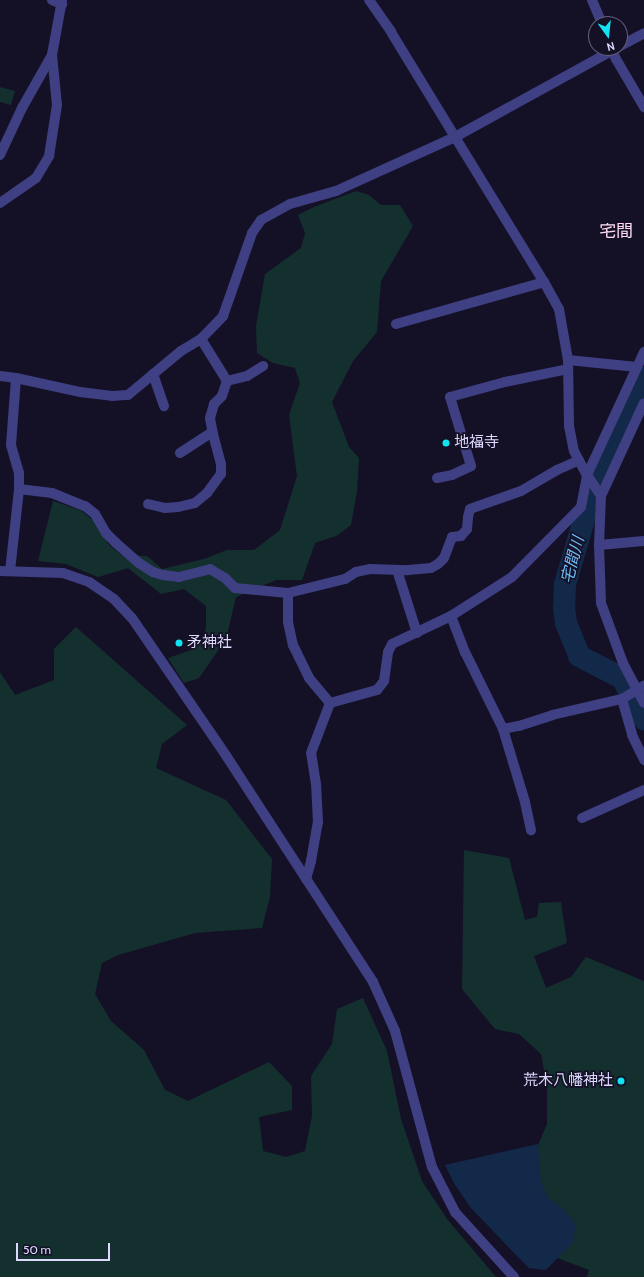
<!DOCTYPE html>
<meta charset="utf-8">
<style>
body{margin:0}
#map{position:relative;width:644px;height:1277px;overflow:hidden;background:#141127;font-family:Cabin,"Noto Sans JP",sans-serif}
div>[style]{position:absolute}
.green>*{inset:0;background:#14302e}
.water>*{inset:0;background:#12294a}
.river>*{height:22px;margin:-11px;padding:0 11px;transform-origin:11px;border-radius:11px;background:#12294a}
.minor>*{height:10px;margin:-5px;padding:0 5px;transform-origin:5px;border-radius:5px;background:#3f3f83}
.dots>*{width:11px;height:11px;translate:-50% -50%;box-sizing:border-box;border:2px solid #141127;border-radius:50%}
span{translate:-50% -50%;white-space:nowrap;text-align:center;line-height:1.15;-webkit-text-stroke:3.5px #141127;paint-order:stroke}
.poi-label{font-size:15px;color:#dcd9fd}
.left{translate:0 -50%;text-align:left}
.right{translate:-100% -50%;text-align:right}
.water-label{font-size:16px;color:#6dbcf7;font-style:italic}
.quarter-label{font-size:17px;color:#fddbf2}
.north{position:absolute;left:588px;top:16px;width:40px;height:40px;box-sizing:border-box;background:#141127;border:1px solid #64617d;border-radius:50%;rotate:165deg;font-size:11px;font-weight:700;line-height:16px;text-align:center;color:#dcd9fd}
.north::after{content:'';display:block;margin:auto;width:14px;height:18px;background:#10e3f2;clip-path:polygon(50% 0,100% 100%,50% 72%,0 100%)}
.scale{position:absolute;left:16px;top:1243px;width:94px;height:18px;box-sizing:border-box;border:2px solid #dcd9fd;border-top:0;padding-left:5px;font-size:12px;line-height:14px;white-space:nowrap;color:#dcd9fd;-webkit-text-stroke:3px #141127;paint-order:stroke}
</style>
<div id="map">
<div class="green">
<i style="clip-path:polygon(0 87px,15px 91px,11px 105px,0 102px)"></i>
<i style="clip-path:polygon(356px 191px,369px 195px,381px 205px,400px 205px,413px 226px,381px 281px,377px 332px,353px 361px,332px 402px,349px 447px,359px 458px,357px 491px,351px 525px,336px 536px,315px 543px,302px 580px,276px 580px,236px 597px,226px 639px,199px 678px,184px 683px,168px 658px,194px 649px,206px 630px,206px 606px,184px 589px,161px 594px,128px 568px,98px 577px,66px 564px,38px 561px,53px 501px,80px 510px,93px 520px,109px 545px,122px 555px,147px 556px,162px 569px,204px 559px,227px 550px,254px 550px,280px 530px,297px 476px,289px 415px,300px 383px,295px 368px,273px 363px,257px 353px,256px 326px,265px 274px,301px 248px,305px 233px,298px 215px,314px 207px)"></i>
<i style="clip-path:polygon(76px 627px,187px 725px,162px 744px,156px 768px,226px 800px,272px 859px,270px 897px,262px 928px,195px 933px,118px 955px,102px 963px,95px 994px,111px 1021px,144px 1050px,165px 1090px,188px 1101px,269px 1062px,292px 1086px,292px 1110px,259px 1117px,263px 1151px,286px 1157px,305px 1151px,312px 1116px,311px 1076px,332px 1044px,337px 1009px,363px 998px,387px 1051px,401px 1119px,422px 1181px,447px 1219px,496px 1277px,0 1277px,0 672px,15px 695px,54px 680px,54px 649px)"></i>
<i style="clip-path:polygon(464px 850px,509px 858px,525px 920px,537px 917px,539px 903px,561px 902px,567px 943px,534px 956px,546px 988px,571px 977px,586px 957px,644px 981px,644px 1277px,587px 1277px,589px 1270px,552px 1256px,526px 1174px,547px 1124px,547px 1086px,541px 1054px,519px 1034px,495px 1029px,462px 989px)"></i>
</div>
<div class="water">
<i style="clip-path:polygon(538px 1144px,541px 1182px,548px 1198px,562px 1208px,576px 1225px,573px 1242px,546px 1270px,529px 1268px,515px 1254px,471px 1208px,455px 1185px,445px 1165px)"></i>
</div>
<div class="river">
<i style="left:644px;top:378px;width:137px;rotate:113.7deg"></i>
<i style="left:589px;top:503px;width:84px;rotate:106.5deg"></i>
<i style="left:565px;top:584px;width:23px;rotate:92deg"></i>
<i style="left:564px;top:607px;width:16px;rotate:83deg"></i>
<i style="left:566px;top:623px;width:35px;rotate:68deg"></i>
<i style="left:579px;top:656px;width:48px;rotate:27.1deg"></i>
<i style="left:622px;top:678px;width:47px;rotate:61.8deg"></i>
</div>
<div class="minor">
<i style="left:52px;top:0;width:11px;rotate:22deg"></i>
<i style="left:369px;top:0;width:39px;rotate:55deg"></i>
<i style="left:391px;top:32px;width:123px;rotate:58.6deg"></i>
<i style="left:455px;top:137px;width:170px;rotate:58.5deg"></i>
<i style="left:544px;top:282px;width:31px;rotate:61deg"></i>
<i style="left:559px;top:309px;width:52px;rotate:80deg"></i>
<i style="left:568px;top:360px;width:66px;rotate:89.1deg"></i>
<i style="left:569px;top:426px;width:25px;rotate:79deg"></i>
<i style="left:574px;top:451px;width:27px;rotate:62deg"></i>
<i style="left:587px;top:475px;width:25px;rotate:56deg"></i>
<i style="left:601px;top:496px;width:49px;rotate:92.3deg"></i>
<i style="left:599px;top:545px;width:58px;rotate:88deg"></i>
<i style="left:601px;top:603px;width:64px;rotate:69.9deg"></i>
<i style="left:623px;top:663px;width:45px;rotate:62.3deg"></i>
<i style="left:592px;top:0;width:26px;rotate:67deg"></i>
<i style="left:620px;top:46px;width:27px;rotate:-28deg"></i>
<i style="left:611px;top:48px;width:12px;rotate:66deg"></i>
<i style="left:616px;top:59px;width:56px;rotate:59.7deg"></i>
<i style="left:0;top:155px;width:52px;rotate:-64.9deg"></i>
<i style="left:22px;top:108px;width:61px;rotate:-60.5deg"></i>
<i style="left:0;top:203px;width:44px;rotate:-34.8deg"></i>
<i style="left:36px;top:178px;width:26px;rotate:-59deg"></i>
<i style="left:49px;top:156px;width:52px;rotate:-81.1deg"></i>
<i style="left:57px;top:105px;width:50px;rotate:-95.7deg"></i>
<i style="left:52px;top:55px;width:56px;rotate:-79.7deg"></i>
<i style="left:396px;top:324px;width:154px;rotate:-15.8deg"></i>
<i style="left:201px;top:339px;width:49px;rotate:58.2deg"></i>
<i style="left:568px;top:360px;width:69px;rotate:5.8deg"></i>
<i style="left:153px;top:374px;width:34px;rotate:71deg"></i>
<i style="left:0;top:376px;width:16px;rotate:7deg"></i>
<i style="left:16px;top:378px;width:66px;rotate:12.3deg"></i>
<i style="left:80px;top:392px;width:32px;rotate:7deg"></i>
<i style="left:112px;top:396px;width:16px;rotate:-4deg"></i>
<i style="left:128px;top:395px;width:69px;rotate:-39.7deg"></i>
<i style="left:181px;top:351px;width:23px;rotate:-31deg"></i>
<i style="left:201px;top:339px;width:32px;rotate:-46deg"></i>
<i style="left:223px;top:316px;width:88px;rotate:-70.7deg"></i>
<i style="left:252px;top:233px;width:16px;rotate:-55deg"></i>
<i style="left:261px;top:220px;width:33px;rotate:-29deg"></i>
<i style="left:290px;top:204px;width:48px;rotate:-15.8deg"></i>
<i style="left:336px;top:191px;width:131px;rotate:-24.4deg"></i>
<i style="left:455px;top:137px;width:185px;rotate:-28.8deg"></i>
<i style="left:180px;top:453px;width:38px;rotate:-33deg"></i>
<i style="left:437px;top:478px;width:15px;rotate:-11deg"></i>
<i style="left:452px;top:475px;width:21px;rotate:-25deg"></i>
<i style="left:471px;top:466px;width:72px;rotate:-106.9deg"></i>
<i style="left:450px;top:397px;width:57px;rotate:-15.3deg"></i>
<i style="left:505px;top:382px;width:64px;rotate:-11.7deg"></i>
<i style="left:19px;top:489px;width:33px;rotate:7deg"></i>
<i style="left:52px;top:493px;width:35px;rotate:22deg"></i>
<i style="left:85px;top:506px;width:13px;rotate:39deg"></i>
<i style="left:95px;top:514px;width:22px;rotate:60deg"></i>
<i style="left:106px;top:533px;width:14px;rotate:45deg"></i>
<i style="left:116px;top:543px;width:30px;rotate:41deg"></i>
<i style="left:139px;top:563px;width:17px;rotate:33deg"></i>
<i style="left:153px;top:572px;width:10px;rotate:17deg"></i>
<i style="left:163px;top:575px;width:16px;rotate:7deg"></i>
<i style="left:179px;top:577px;width:32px;rotate:-14deg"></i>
<i style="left:210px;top:569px;width:17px;rotate:31deg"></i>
<i style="left:225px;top:578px;width:14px;rotate:45deg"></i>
<i style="left:235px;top:588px;width:53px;rotate:5.4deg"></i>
<i style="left:288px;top:593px;width:59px;rotate:-13.8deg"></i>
<i style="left:345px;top:579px;width:13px;rotate:-32deg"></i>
<i style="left:356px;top:572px;width:14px;rotate:-12deg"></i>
<i style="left:370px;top:569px;width:38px;rotate:2deg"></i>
<i style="left:408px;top:570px;width:23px;rotate:-5deg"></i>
<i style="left:431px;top:568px;width:8px;rotate:-30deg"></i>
<i style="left:438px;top:564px;width:8px;rotate:-45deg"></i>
<i style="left:444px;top:558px;width:22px;rotate:-69deg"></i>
<i style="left:452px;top:537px;width:9px;rotate:-6deg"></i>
<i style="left:461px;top:536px;width:9px;rotate:-49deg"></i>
<i style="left:467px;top:529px;width:12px;rotate:-85deg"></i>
<i style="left:468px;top:517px;width:8px;rotate:-76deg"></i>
<i style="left:470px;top:509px;width:54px;rotate:-19.4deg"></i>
<i style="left:521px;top:491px;width:42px;rotate:-30.3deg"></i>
<i style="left:557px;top:470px;width:24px;rotate:-24deg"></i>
<i style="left:601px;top:496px;width:102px;rotate:-65.2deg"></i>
<i style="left:148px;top:504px;width:17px;rotate:13deg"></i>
<i style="left:165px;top:508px;width:13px;rotate:-4deg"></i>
<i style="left:178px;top:507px;width:17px;rotate:-13deg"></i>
<i style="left:195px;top:503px;width:16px;rotate:-40deg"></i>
<i style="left:207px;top:493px;width:24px;rotate:-54deg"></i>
<i style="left:221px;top:474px;width:10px;rotate:-90deg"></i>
<i style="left:221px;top:464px;width:31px;rotate:-105deg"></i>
<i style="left:213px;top:434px;width:16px;rotate:-101deg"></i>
<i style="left:210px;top:418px;width:15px;rotate:-74deg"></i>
<i style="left:214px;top:404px;width:11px;rotate:-45deg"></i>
<i style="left:222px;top:396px;width:16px;rotate:-72deg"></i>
<i style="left:227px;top:381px;width:21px;rotate:-14deg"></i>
<i style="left:247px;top:376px;width:19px;rotate:-32deg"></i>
<i style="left:599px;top:545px;width:45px;rotate:-5.1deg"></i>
<i style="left:397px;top:570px;width:66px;rotate:72.4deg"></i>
<i style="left:0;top:571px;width:63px;rotate:1.8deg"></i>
<i style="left:63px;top:573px;width:28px;rotate:19deg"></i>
<i style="left:89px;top:582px;width:30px;rotate:34deg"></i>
<i style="left:114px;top:599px;width:26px;rotate:47deg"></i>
<i style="left:132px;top:618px;width:168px;rotate:55.6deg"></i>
<i style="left:227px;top:757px;width:268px;rotate:57deg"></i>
<i style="left:373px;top:982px;width:54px;rotate:65.8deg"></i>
<i style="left:395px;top:1031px;width:141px;rotate:74.8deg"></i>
<i style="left:432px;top:1167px;width:51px;rotate:62.9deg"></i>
<i style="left:455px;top:1212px;width:88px;rotate:47.8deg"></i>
<i style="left:10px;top:571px;width:82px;rotate:-83.7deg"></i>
<i style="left:19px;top:489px;width:16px;rotate:-90deg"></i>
<i style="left:19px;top:473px;width:29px;rotate:-106deg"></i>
<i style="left:11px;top:445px;width:67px;rotate:-85.7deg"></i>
<i style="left:288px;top:593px;width:29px;rotate:90deg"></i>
<i style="left:288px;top:622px;width:24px;rotate:78deg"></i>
<i style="left:293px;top:645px;width:37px;rotate:64deg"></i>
<i style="left:309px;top:678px;width:33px;rotate:50deg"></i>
<i style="left:451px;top:616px;width:39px;rotate:69deg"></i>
<i style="left:465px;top:652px;width:86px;rotate:63.7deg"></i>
<i style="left:503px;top:729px;width:76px;rotate:73.2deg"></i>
<i style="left:525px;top:802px;width:29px;rotate:78deg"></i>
<i style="left:622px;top:699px;width:37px;rotate:74deg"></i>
<i style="left:632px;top:735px;width:28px;rotate:64deg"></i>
<i style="left:503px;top:729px;width:16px;rotate:-11deg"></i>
<i style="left:519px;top:726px;width:35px;rotate:-18deg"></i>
<i style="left:552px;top:715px;width:72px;rotate:-12.9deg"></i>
<i style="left:622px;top:699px;width:26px;rotate:-31deg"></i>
<i style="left:582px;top:818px;width:68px;rotate:-24.3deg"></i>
<i style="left:306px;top:879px;width:19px;rotate:-74deg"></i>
<i style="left:311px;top:861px;width:40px;rotate:-80deg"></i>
<i style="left:318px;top:822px;width:38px;rotate:-93deg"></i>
<i style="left:316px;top:784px;width:31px;rotate:-99deg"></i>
<i style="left:311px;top:753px;width:53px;rotate:-69.2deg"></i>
<i style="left:330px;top:703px;width:49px;rotate:-15.5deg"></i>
<i style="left:377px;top:690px;width:11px;rotate:-52deg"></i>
<i style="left:384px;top:681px;width:29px;rotate:-82deg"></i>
<i style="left:388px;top:652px;width:9px;rotate:-63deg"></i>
<i style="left:392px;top:644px;width:65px;rotate:-25.4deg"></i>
<i style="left:451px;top:616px;width:72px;rotate:-32.6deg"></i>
<i style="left:512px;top:577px;width:98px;rotate:-45.4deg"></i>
<i style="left:581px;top:507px;width:33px;rotate:-79deg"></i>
<i style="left:587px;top:475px;width:136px;rotate:-65.1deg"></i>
</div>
<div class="dots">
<i style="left:446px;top:443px;background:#10e3f2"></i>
<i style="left:179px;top:643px;background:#10e3f2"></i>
<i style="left:621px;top:1081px;background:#10e3f2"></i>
</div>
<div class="poi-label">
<span class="left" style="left:454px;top:443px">地福寺</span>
<span class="left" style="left:187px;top:643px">矛神社</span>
<span class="right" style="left:613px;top:1081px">荒木八幡神社</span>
</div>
<div class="water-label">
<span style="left:573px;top:560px;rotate:-75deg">宅間川</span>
</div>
<div class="quarter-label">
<span style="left:616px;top:232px">宅間</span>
</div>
<div class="north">N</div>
<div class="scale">50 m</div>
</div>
